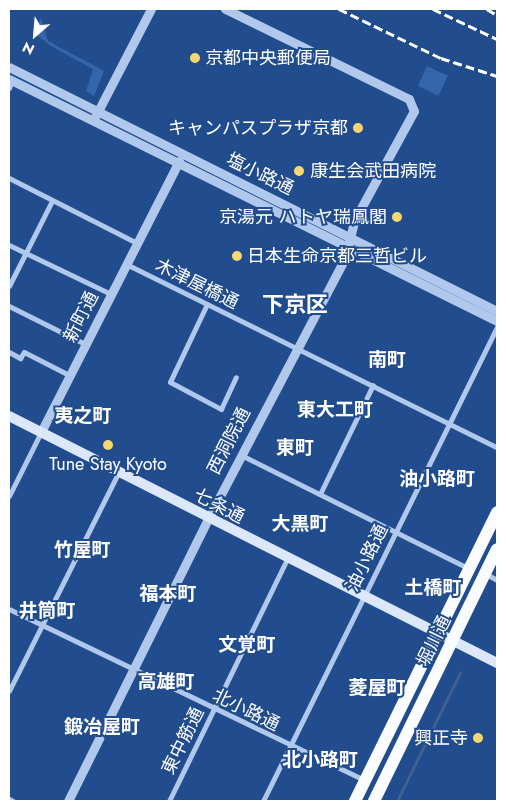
<!DOCTYPE html>
<meta charset="utf-8">
<style>
body{margin:0}
#map{position:relative;width:506px;height:810px;overflow:hidden;background:#214c8d;font-family:Jost,"Noto Sans JP",sans-serif}
div>[style]{position:absolute}
.green>*{inset:0;background:#3565ab;transform-origin:0 0}
.stream>*{height:2.5px;margin:-1.25px;padding:0 1.25px;transform-origin:1.25px;border-radius:1.25px;background:#426090}
.minor>*{height:5px;margin:-2.5px;padding:0 2.5px;transform-origin:2.5px;border-radius:2.5px;background:#b0c8ec}
.tertiary>*{height:9px;margin:-4.5px;padding:0 4.5px;transform-origin:4.5px;border-radius:4.5px;background:#b0c8ec}
.secondary>*{height:10px;margin:-5px;padding:0 5px;transform-origin:5px;border-radius:5px;background:#dce7f9}
.trunk>*{height:12px;margin:-6px;padding:0 6px;transform-origin:6px;border-radius:6px;background:#fafcff}
.rail>*{height:2.5px;margin-top:-1.25px;transform-origin:0;background:repeating-linear-gradient(90deg,#fff 0 9px,transparent 0 13px)}
.dots>*{width:14px;height:14px;translate:-50% -50%;box-sizing:border-box;border:2px solid #214c8d;border-radius:50%}
span{translate:-50% -50%;white-space:nowrap;text-align:center;line-height:1.15;-webkit-text-stroke:4px #214c8d;paint-order:stroke}
.poi-label{font-size:18px;color:#fff}
.left{translate:0 -50%;text-align:left}
.right{translate:-100% -50%;text-align:right}
.street-label{font-size:18px;color:#fff}
.neighbourhood-label{font-size:19px;color:#fff;font-weight:700}
.district-label{font-size:22px;color:#fff;font-weight:700}
.frame{position:absolute;inset:0;border:10px solid #fff;pointer-events:none}
.north{position:absolute;left:10px;top:10px;width:50px;height:50px;-webkit-text-stroke:4px #214c8d;paint-order:stroke;rotate:207deg;font-size:14px;font-weight:700;line-height:20px;text-align:center;color:#fff}
.north::after{content:'';display:block;margin:auto;width:18px;height:22px;background:#fff;clip-path:polygon(50% 0,100% 100%,50% 72%,0 100%)}
</style>
<div id="map">
<div class="green">
<i style="clip-path:polygon(41px 18px,48px 41px,104px 71px,94px 96px,86px 91px,93px 69px,51px 46px,34px 33px)"></i>
<i style="left:427px;top:66px;width:23px;height:22px;rotate:25deg"></i>
</div>
<div class="stream">
<i style="left:397px;top:801px;width:143px;rotate:-63.8deg"></i>
</div>
<div class="minor">
<i style="left:9px;top:88px;width:9px;rotate:-69deg"></i>
<i style="left:9px;top:178px;width:144px;rotate:26.9deg"></i>
<i style="left:9px;top:245px;width:113px;rotate:25.7deg"></i>
<i style="left:126px;top:264px;width:414px;rotate:26.3deg"></i>
<i style="left:9px;top:286px;width:95px;rotate:-63.2deg"></i>
<i style="left:207px;top:304px;width:86px;rotate:115.4deg"></i>
<i style="left:170px;top:382px;width:58px;rotate:27.9deg"></i>
<i style="left:221px;top:409px;width:35px;rotate:-65deg"></i>
<i style="left:9px;top:306px;width:85px;rotate:26.6deg"></i>
<i style="left:9px;top:352px;width:13px;rotate:29deg"></i>
<i style="left:20px;top:358px;width:7px;rotate:-56deg"></i>
<i style="left:24px;top:352px;width:51px;rotate:27.1deg"></i>
<i style="left:241px;top:455px;width:254px;rotate:26.5deg"></i>
<i style="left:320px;top:494px;width:121px;rotate:-64.1deg"></i>
<i style="left:9px;top:496px;width:72px;rotate:-63.4deg"></i>
<i style="left:486px;top:574px;width:13px;rotate:29deg"></i>
<i style="left:9px;top:609px;width:395px;rotate:25.7deg"></i>
<i style="left:9px;top:691px;width:244px;rotate:-63.4deg"></i>
<i style="left:9px;top:799px;width:4px;rotate:27deg"></i>
<i style="left:169px;top:801px;width:269px;rotate:-64deg"></i>
<i style="left:263px;top:801px;width:529px;rotate:-63.73deg"></i>
</div>
<div class="tertiary">
<i style="left:9px;top:67px;width:546px;rotate:26.57deg"></i>
<i style="left:9px;top:79px;width:545px;rotate:26.38deg"></i>
<i style="left:95px;top:117px;width:122px;rotate:-62.6deg"></i>
<i style="left:41px;top:432px;width:304px;rotate:-63deg"></i>
<i style="left:68px;top:801px;width:315px;rotate:-63.6deg"></i>
<i style="left:208px;top:519px;width:295px;rotate:-62.3deg"></i>
<i style="left:345px;top:258px;width:38px;rotate:-76deg"></i>
<i style="left:354px;top:221px;width:125px;rotate:-61.4deg"></i>
<i style="left:414px;top:111px;width:13px;rotate:-113deg"></i>
<i style="left:409px;top:99px;width:205px;rotate:-153.9deg"></i>
</div>
<div class="secondary">
<i style="left:9px;top:416px;width:547px;rotate:26.85deg"></i>
</div>
<div class="trunk">
<i style="left:355px;top:801px;width:322px;rotate:-63.8deg"></i>
<i style="left:374px;top:801px;width:280px;rotate:-64deg"></i>
</div>
<div class="rail">
<i style="left:339px;top:9px;width:113px;rotate:25.7deg"></i>
<i style="left:441px;top:58px;width:59px;rotate:17.8deg"></i>
<i style="left:433px;top:9px;width:71px;rotate:25.1deg"></i>
<i style="left:487px;top:9px;width:12px;rotate:31deg"></i>
</div>
<div class="dots">
<i style="left:195px;top:58px;background:#f8d771"></i>
<i style="left:358px;top:128px;background:#f8d771"></i>
<i style="left:299px;top:171px;background:#f8d771"></i>
<i style="left:397px;top:217px;background:#f8d771"></i>
<i style="left:237px;top:256px;background:#f8d771"></i>
<i style="left:108px;top:445px;background:#f8d771"></i>
<i style="left:478px;top:738px;background:#f8d771"></i>
</div>
<div class="poi-label">
<span class="left" style="left:205px;top:58px">京都中央郵便局</span>
<span class="right" style="left:348px;top:128px">キャンパスプラザ京都</span>
<span class="left" style="left:310px;top:171px">康生会武田病院</span>
<span class="right" style="left:387px;top:217px">京湯元 ハトヤ瑞鳳閣</span>
<span class="left" style="left:247px;top:256px">日本生命京都三哲ビル</span>
<span style="left:108px;top:464px">Tune Stay Kyoto</span>
<span class="right" style="left:468px;top:738px">興正寺</span>
</div>
<div class="street-label">
<span style="left:260px;top:174px;rotate:26deg">塩小路通</span>
<span style="left:197px;top:284px;rotate:26deg">木津屋橋通</span>
<span style="left:81px;top:317px;rotate:-63deg">新町通</span>
<span style="left:229px;top:441px;rotate:-63deg">西洞院通</span>
<span style="left:219px;top:506px;rotate:27deg">七条通</span>
<span style="left:367px;top:558px;rotate:-64deg">油小路通</span>
<span style="left:434px;top:641px;rotate:-64deg">堀川通</span>
<span style="left:246px;top:710px;rotate:26deg">北小路通</span>
<span style="left:183px;top:741px;rotate:-64deg">東中筋通</span>
</div>
<div class="neighbourhood-label">
<span style="left:387px;top:360px">南町</span>
<span style="left:335px;top:410px">東大工町</span>
<span style="left:83px;top:416px">夷之町</span>
<span style="left:295px;top:448px">東町</span>
<span style="left:437px;top:479px">油小路町</span>
<span style="left:300px;top:524px">大黒町</span>
<span style="left:82px;top:550px">竹屋町</span>
<span style="left:433px;top:588px">土橋町</span>
<span style="left:168px;top:594px">福本町</span>
<span style="left:47px;top:611px">井筒町</span>
<span style="left:247px;top:645px">文覚町</span>
<span style="left:166px;top:682px">高雄町</span>
<span style="left:377px;top:688px">菱屋町</span>
<span style="left:102px;top:727px">鍛冶屋町</span>
<span style="left:320px;top:760px">北小路町</span>
</div>
<div class="district-label">
<span style="left:295px;top:305px">下京区</span>
</div>
<div class="frame"></div>
<div class="north">N</div>
</div>
